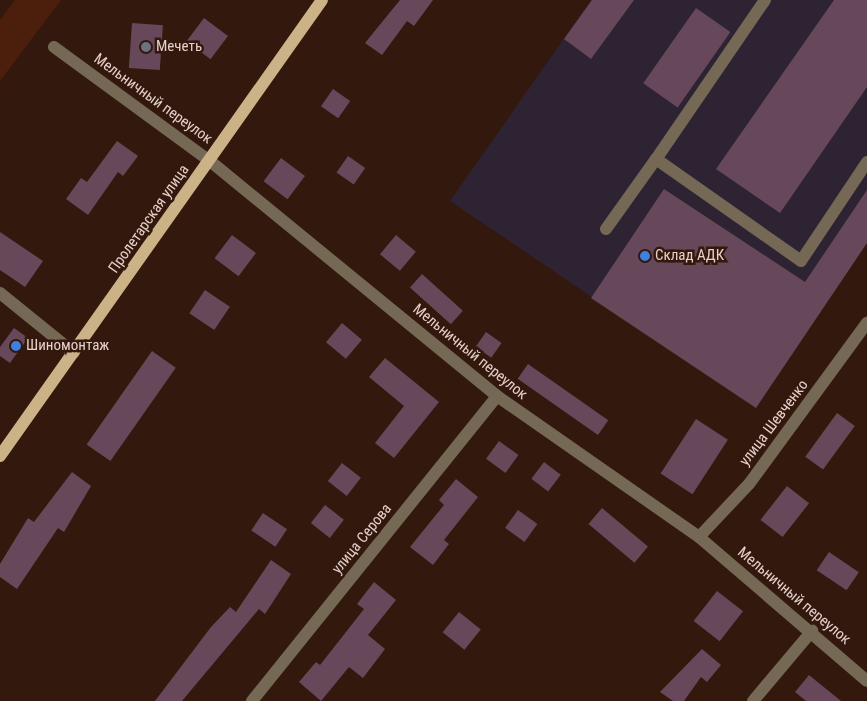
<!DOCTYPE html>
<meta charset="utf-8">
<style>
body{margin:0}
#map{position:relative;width:867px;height:701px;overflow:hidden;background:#33180d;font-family:"Roboto Condensed",sans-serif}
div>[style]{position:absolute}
.commercial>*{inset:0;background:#2d2332}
.green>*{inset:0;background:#4b1f0c}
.building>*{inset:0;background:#67485a;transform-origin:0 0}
.minor>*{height:12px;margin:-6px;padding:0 6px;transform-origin:6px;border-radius:6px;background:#756955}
.major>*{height:12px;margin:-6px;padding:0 6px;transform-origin:6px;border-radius:6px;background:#ccb287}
.dots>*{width:14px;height:14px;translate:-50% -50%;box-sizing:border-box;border:2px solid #33180d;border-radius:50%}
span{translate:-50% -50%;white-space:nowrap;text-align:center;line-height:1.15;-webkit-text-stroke:5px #33180d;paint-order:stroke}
.poi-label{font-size:15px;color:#e5d1ca}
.left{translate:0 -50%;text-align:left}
.street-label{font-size:15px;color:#e5d1ca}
</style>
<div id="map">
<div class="commercial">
<i style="clip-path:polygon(591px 0,867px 0,867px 242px,756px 408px,450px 201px)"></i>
</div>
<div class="green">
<i style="clip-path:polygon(15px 0,61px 0,0 81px,0 20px)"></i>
</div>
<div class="building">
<i style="clip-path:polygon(400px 0,433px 0,414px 26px,407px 21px,382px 55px,365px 43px)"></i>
<i style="clip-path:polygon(592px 0,634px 0,591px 59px,564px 39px)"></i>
<i style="clip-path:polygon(834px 0,867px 0,867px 87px,780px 213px,716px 169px)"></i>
<i style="left:696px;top:8px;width:42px;height:92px;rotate:35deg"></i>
<i style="left:204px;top:18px;width:30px;height:29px;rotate:37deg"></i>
<i style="left:132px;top:23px;width:31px;height:45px;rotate:4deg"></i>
<i style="left:333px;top:89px;width:21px;height:21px;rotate:35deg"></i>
<i style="clip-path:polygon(117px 141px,138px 156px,123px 176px,118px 172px,88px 215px,66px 199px,81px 178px,87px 182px)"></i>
<i style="left:348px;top:156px;width:21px;height:20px;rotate:35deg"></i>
<i style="left:281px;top:158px;width:30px;height:29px;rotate:37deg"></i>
<i style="clip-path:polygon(664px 189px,805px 282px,867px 190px,867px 243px,756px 408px,591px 298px)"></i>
<i style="clip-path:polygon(0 232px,43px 261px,25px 287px,0 270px)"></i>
<i style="left:232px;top:235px;width:30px;height:29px;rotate:37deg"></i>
<i style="left:396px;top:235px;width:26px;height:25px;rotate:40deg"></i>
<i style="left:422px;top:274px;width:55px;height:18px;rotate:42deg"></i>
<i style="left:205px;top:290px;width:30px;height:28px;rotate:34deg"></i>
<i style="left:342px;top:323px;width:26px;height:25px;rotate:40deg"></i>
<i style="clip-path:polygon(14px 328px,28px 338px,10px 363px,0 356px,0 347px)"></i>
<i style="left:486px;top:332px;width:19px;height:18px;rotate:35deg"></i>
<i style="left:152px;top:351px;width:29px;height:114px;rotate:35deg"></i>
<i style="clip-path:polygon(385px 358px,439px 402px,394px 458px,375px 443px,404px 406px,369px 377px)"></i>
<i style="left:528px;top:364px;width:98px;height:18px;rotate:35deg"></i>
<i style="left:837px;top:413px;width:22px;height:54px;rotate:36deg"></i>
<i style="left:696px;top:419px;width:38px;height:65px;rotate:33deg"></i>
<i style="left:499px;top:441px;width:24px;height:22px;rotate:36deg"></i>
<i style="left:544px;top:462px;width:21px;height:21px;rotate:37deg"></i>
<i style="left:342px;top:463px;width:24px;height:23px;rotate:38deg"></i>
<i style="clip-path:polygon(72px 472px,91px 486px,64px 532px,58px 528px,17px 589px,0 577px,0 564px,28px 518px,34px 522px)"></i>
<i style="clip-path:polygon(456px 479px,478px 497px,444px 540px,449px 544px,433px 565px,410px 547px,444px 505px,439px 500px)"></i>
<i style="left:787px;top:486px;width:28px;height:43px;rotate:38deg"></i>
<i style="left:325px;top:505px;width:24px;height:23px;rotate:38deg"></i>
<i style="left:602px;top:508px;width:60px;height:21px;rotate:40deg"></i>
<i style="left:518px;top:510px;width:24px;height:22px;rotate:36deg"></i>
<i style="left:263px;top:513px;width:29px;height:21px;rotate:34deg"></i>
<i style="left:829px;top:552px;width:36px;height:22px;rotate:34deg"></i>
<i style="clip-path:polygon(271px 560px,291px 574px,265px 614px,259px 609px,182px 701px,155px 701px,211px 627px,230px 607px,236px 612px)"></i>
<i style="clip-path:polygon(374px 582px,396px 600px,368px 635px,385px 649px,363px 678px,349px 667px,321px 701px,299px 682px,316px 662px,320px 665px,364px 609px,357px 604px)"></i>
<i style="left:717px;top:591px;width:33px;height:38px;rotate:38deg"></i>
<i style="left:459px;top:612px;width:28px;height:26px;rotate:39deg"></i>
<i style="clip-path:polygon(702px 649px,721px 665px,707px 682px,701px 677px,684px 701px,673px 701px,660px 692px)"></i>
<i style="clip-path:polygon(809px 675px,841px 701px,806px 701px,795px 692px)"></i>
</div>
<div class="minor">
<i style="left:765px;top:0;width:193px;rotate:124.4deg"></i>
<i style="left:656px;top:159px;width:177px;rotate:35.1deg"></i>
<i style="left:801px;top:261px;width:119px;rotate:-56.3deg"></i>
<i style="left:54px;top:47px;width:193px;rotate:36.2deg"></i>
<i style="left:210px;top:161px;width:371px;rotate:39.3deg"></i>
<i style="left:497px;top:396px;width:246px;rotate:34.9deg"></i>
<i style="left:699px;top:537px;width:221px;rotate:40.6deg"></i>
<i style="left:606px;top:229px;width:86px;rotate:-54.5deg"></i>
<i style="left:0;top:293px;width:95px;rotate:39deg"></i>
<i style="left:699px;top:537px;width:73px;rotate:-46.7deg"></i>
<i style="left:749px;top:484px;width:200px;rotate:-53.8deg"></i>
<i style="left:252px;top:701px;width:391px;rotate:-51.2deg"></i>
<i style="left:753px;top:701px;width:92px;rotate:-49.9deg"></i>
</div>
<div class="major">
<i style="left:0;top:456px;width:558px;rotate:-54.77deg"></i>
</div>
<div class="dots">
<i style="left:146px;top:47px;background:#6b7280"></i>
<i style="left:645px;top:256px;background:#3f7fe0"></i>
<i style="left:16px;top:346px;background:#3f7fe0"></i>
</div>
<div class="poi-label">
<span class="left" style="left:156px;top:47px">Мечеть</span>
<span class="left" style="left:655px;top:256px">Склад АДК</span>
<span class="left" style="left:26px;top:346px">Шиномонтаж</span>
</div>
<div class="street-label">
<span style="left:153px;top:99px;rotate:36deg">Мельничный переулок</span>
<span style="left:149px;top:219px;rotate:-55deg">Пролетарская улица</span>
<span style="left:470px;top:352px;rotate:39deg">Мельничный переулок</span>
<span style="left:774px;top:423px;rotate:-53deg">улица Шевченко</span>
<span style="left:362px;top:539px;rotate:-51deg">улица Серова</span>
<span style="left:794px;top:596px;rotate:40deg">Мельничный переулок</span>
</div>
</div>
